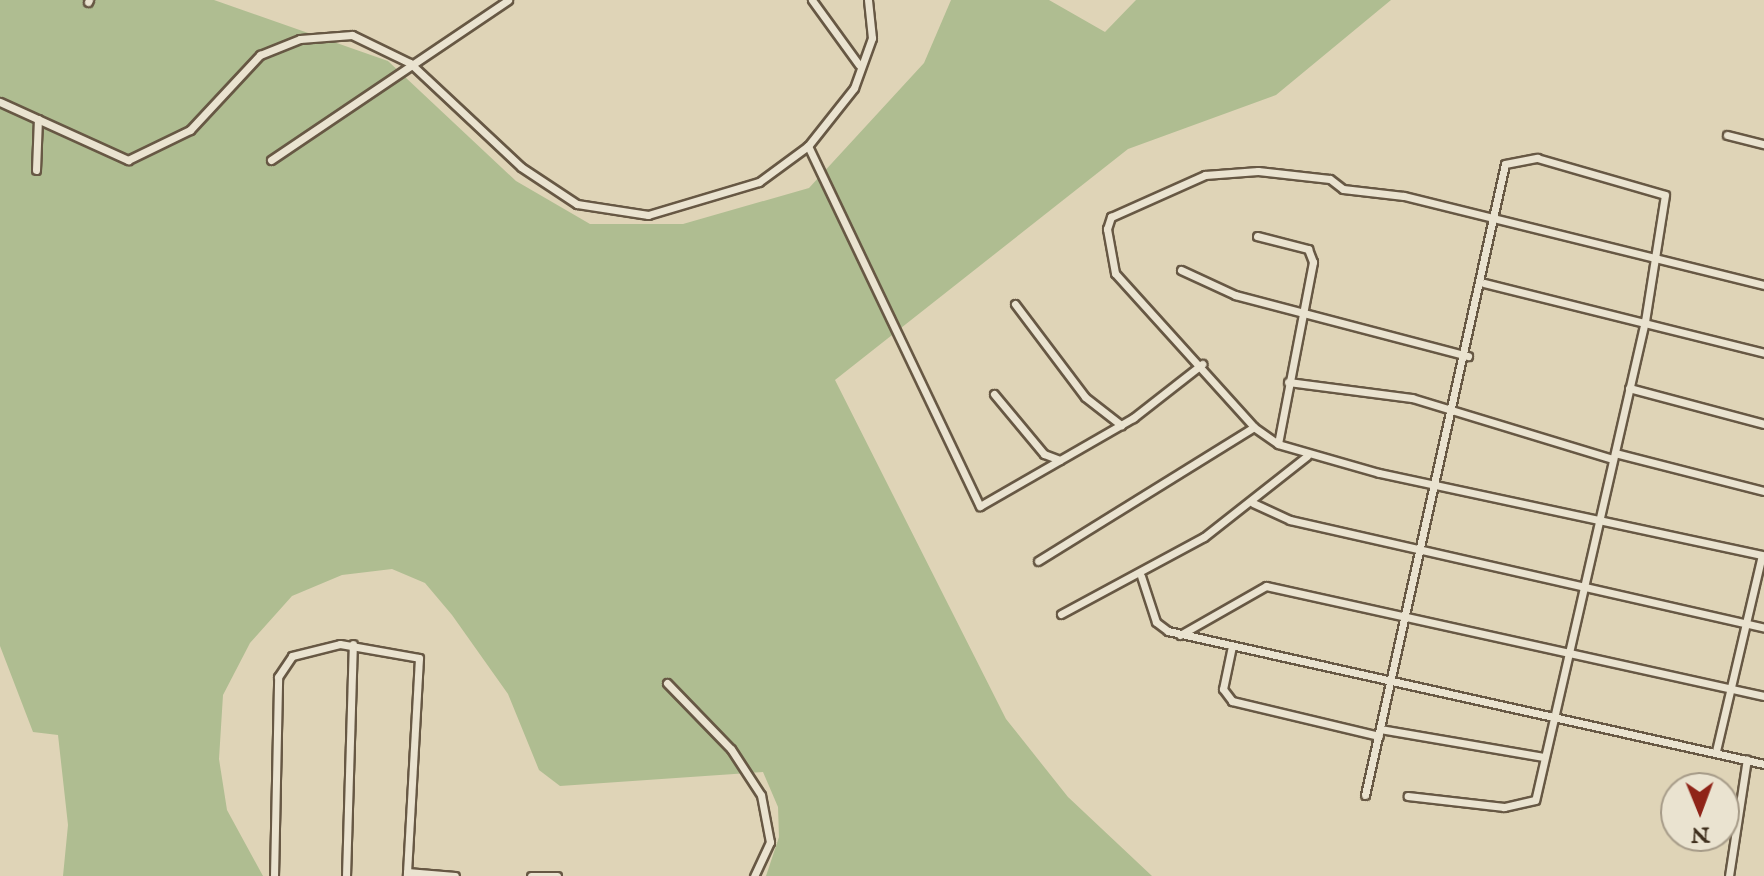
<!DOCTYPE html>
<style>
body{margin:0}
#map{position:relative;width:1764px;height:876px;overflow:hidden;background:#dfd4b7;font-family:"IM FELL English",serif}
div>[style]{position:absolute}
.green>*{inset:0;background:#afbd91}
.roads{filter:drop-shadow(2px 0 #675844) drop-shadow(-2px 0 #675844) drop-shadow(0 2px #675844) drop-shadow(0 -2px #675844)}
.minor>*{height:7px;margin:-3.5px;padding:0 3.5px;transform-origin:3.5px;border-radius:3.5px;background:#eae3d0}
span{translate:-50% -50%;white-space:nowrap;text-align:center;line-height:1.15;-webkit-text-stroke:8px #eae3d0;paint-order:stroke}
.north{position:absolute;left:1660px;top:772px;width:80px;height:80px;box-sizing:border-box;background:#eae3d0;border:2px solid #a69b88;border-radius:50%;rotate:179deg;font-size:22px;font-weight:700;line-height:32px;text-align:center;color:#3f2f1d}
.north::after{content:'';display:block;margin:auto;width:28px;height:36px;background:#8f2418;clip-path:polygon(50% 0,100% 100%,50% 72%,0 100%)}
</style>
<div id="map">
<div class="green">
<i style="clip-path:polygon(0 0,214px 0,388px 61px,516px 181px,590px 224px,683px 224px,809px 188px,924px 63px,951px 0,1049px 0,1105px 32px,1136px 0,1391px 0,1276px 95px,1128px 149px,835px 380px,1006px 719px,1068px 797px,1152px 876px,766px 876px,779px 837px,778px 807px,763px 772px,560px 786px,539px 770px,508px 694px,452px 615px,425px 583px,392px 569px,342px 575px,292px 596px,250px 643px,223px 695px,219px 759px,227px 810px,263px 876px,63px 876px,68px 825px,58px 735px,33px 732px,0 646px)"></i>
</div>
<div class="roads">
<div class="minor">
<i style="left:812px;top:0;width:80px;rotate:54.1deg"></i>
<i style="left:868px;top:0;width:38px;rotate:84deg"></i>
<i style="left:872px;top:38px;width:53px;rotate:109.8deg"></i>
<i style="left:854px;top:88px;width:74px;rotate:128.4deg"></i>
<i style="left:808px;top:146px;width:399px;rotate:64.5deg"></i>
<i style="left:980px;top:506px;width:177px;rotate:-29.9deg"></i>
<i style="left:1133px;top:418px;width:88px;rotate:-38deg"></i>
<i style="left:88px;top:2px;width:2px;rotate:-63deg"></i>
<i style="left:0;top:102px;width:141px;rotate:24.4deg"></i>
<i style="left:128px;top:160px;width:69px;rotate:-25.8deg"></i>
<i style="left:190px;top:130px;width:103px;rotate:-47deg"></i>
<i style="left:260px;top:55px;width:43px;rotate:-21.8deg"></i>
<i style="left:300px;top:39px;width:52px;rotate:-4.4deg"></i>
<i style="left:352px;top:35px;width:64px;rotate:25.8deg"></i>
<i style="left:410px;top:63px;width:152px;rotate:43.1deg"></i>
<i style="left:521px;top:167px;width:67px;rotate:33.5deg"></i>
<i style="left:577px;top:204px;width:72px;rotate:8.8deg"></i>
<i style="left:648px;top:215px;width:116px;rotate:-16.6deg"></i>
<i style="left:759px;top:182px;width:61px;rotate:-36.3deg"></i>
<i style="left:1727px;top:135px;width:38px;rotate:14deg"></i>
<i style="left:271px;top:160px;width:286px;rotate:-34deg"></i>
<i style="left:36px;top:170px;width:51px;rotate:-87.8deg"></i>
<i style="left:1257px;top:236px;width:53px;rotate:14.3deg"></i>
<i style="left:1308px;top:249px;width:14px;rotate:69deg"></i>
<i style="left:1313px;top:262px;width:185px;rotate:100.9deg"></i>
<i style="left:1181px;top:270px;width:60px;rotate:24.8deg"></i>
<i style="left:1235px;top:295px;width:241px;rotate:14.7deg"></i>
<i style="left:1484px;top:283px;width:289px;rotate:14deg"></i>
<i style="left:1015px;top:304px;width:116px;rotate:53deg"></i>
<i style="left:1085px;top:397px;width:46px;rotate:37.9deg"></i>
<i style="left:1288px;top:382px;width:125px;rotate:7.4deg"></i>
<i style="left:1412px;top:398px;width:210px;rotate:16.9deg"></i>
<i style="left:1629px;top:388px;width:140px;rotate:14.9deg"></i>
<i style="left:994px;top:394px;width:78px;rotate:50.2deg"></i>
<i style="left:1044px;top:454px;width:17px;rotate:21deg"></i>
<i style="left:1615px;top:453px;width:154px;rotate:14.3deg"></i>
<i style="left:1253px;top:503px;width:41px;rotate:24.7deg"></i>
<i style="left:1290px;top:520px;width:486px;rotate:12.8deg"></i>
<i style="left:1038px;top:561px;width:254px;rotate:-31.8deg"></i>
<i style="left:1141px;top:576px;width:48px;rotate:71.9deg"></i>
<i style="left:1156px;top:622px;width:15px;rotate:37deg"></i>
<i style="left:1168px;top:631px;width:611px;rotate:12.58deg"></i>
<i style="left:1061px;top:614px;width:162px;rotate:-28.3deg"></i>
<i style="left:1204px;top:537px;width:131px;rotate:-38.2deg"></i>
<i style="left:1180px;top:635px;width:99px;rotate:-29.7deg"></i>
<i style="left:1266px;top:586px;width:510px;rotate:12.46deg"></i>
<i style="left:1232px;top:646px;width:44px;rotate:101.8deg"></i>
<i style="left:1223px;top:689px;width:15px;rotate:53deg"></i>
<i style="left:1232px;top:701px;width:151px;rotate:13.4deg"></i>
<i style="left:667px;top:683px;width:92px;rotate:45.9deg"></i>
<i style="left:731px;top:749px;width:55px;rotate:56.9deg"></i>
<i style="left:761px;top:795px;width:48px;rotate:79.2deg"></i>
<i style="left:770px;top:842px;width:38px;rotate:115deg"></i>
<i style="left:1380px;top:729px;width:166px;rotate:9.7deg"></i>
<i style="left:1716px;top:751px;width:201px;rotate:-76.8deg"></i>
<i style="left:1762px;top:555px;width:392px;rotate:-167.9deg"></i>
<i style="left:1379px;top:473px;width:105px;rotate:-164deg"></i>
<i style="left:1278px;top:444px;width:29px;rotate:-145deg"></i>
<i style="left:1254px;top:427px;width:207px;rotate:-132.1deg"></i>
<i style="left:1115px;top:273px;width:45px;rotate:-100.3deg"></i>
<i style="left:1107px;top:229px;width:13px;rotate:-72deg"></i>
<i style="left:1111px;top:217px;width:103px;rotate:-24.1deg"></i>
<i style="left:1205px;top:175px;width:53px;rotate:-4.3deg"></i>
<i style="left:1258px;top:171px;width:72px;rotate:6.3deg"></i>
<i style="left:1330px;top:179px;width:16px;rotate:38deg"></i>
<i style="left:1343px;top:189px;width:61px;rotate:6.5deg"></i>
<i style="left:1404px;top:196px;width:371px;rotate:13.9deg"></i>
<i style="left:1365px;top:795px;width:646px;rotate:-77.49deg"></i>
<i style="left:1505px;top:164px;width:33px;rotate:-11deg"></i>
<i style="left:1537px;top:158px;width:133px;rotate:16.1deg"></i>
<i style="left:1665px;top:195px;width:128px;rotate:99deg"></i>
<i style="left:1645px;top:321px;width:491px;rotate:102.9deg"></i>
<i style="left:1535px;top:800px;width:32px;rotate:167deg"></i>
<i style="left:1504px;top:807px;width:97px;rotate:-173.5deg"></i>
<i style="left:407px;top:872px;width:48px;rotate:4.8deg"></i>
<i style="left:274px;top:876px;width:199px;rotate:-88.8deg"></i>
<i style="left:278px;top:677px;width:25px;rotate:-56deg"></i>
<i style="left:292px;top:656px;width:49px;rotate:-14deg"></i>
<i style="left:340px;top:644px;width:80px;rotate:10deg"></i>
<i style="left:419px;top:658px;width:218px;rotate:93.2deg"></i>
<i style="left:346px;top:876px;width:232px;rotate:-88.3deg"></i>
<i style="left:531px;top:876px;width:26px"></i>
<i style="left:1729px;top:876px;width:118px;rotate:-81.3deg"></i>
</div>
</div>
<div class="north">N</div>
</div>
